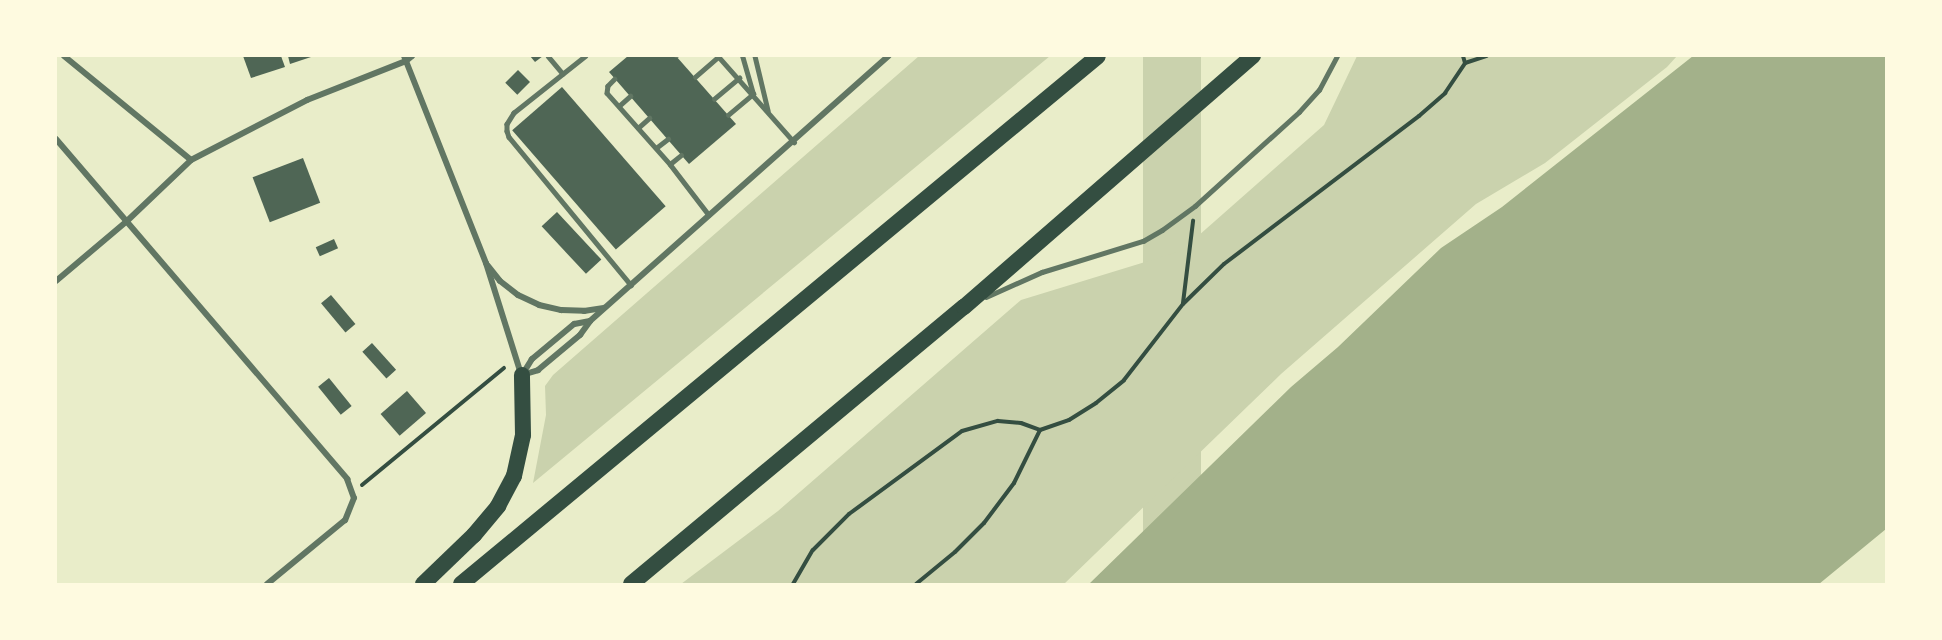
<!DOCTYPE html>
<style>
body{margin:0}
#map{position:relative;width:1942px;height:640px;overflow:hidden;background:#e9edc9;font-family:Overpass,sans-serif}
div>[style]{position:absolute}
.green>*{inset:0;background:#cad2ad;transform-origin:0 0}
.water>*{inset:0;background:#a3b18a}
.building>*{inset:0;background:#4f6655;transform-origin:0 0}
.path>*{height:4px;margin:-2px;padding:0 2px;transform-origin:2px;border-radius:2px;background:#344e41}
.service>*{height:4.5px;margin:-2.25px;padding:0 2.25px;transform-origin:2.25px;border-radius:2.25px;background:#617663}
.minor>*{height:6px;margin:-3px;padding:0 3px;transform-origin:3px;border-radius:3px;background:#617663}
.trunk>*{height:16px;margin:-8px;padding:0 8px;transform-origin:8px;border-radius:8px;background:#344e41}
span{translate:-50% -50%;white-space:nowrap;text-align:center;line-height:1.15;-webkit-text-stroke:4.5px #fefae0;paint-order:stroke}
.frame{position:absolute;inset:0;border:57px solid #fefae0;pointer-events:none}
</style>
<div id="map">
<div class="green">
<i style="clip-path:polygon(919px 56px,1050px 56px,533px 483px,546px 415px,545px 386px,553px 375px)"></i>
<i style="left:1143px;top:56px;width:58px;height:818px"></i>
<i style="clip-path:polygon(1357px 56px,1677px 56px,1667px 67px,1545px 163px,1476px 204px,1281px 374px,1064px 584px,681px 584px,778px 511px,1021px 300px,1181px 251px,1324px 125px)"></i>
</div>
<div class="water">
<i style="clip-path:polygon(1693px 56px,1886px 56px,1886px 529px,1819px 584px,1089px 584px,1291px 387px,1338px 347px,1441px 248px,1502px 207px)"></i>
</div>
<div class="building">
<i style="clip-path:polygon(243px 56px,281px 56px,285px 67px,251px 78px)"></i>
<i style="clip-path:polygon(288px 56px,314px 56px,290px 64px)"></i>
<i style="clip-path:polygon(530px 56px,543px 56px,535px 62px)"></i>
<i style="clip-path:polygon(628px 56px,676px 56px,736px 124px,689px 164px,609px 72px)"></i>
<i style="left:518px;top:70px;width:17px;height:18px;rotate:45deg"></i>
<i style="left:562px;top:87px;width:158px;height:66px;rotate:49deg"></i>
<i style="left:303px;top:158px;width:48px;height:54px;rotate:69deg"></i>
<i style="left:557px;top:212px;width:65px;height:21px;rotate:47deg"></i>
<i style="left:334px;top:239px;width:10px;height:20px;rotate:66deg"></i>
<i style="left:331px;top:295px;width:38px;height:13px;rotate:50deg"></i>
<i style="left:372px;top:343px;width:36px;height:13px;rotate:48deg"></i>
<i style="left:329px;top:378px;width:36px;height:14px;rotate:51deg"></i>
<i style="left:407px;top:391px;width:29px;height:35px;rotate:49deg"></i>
</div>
<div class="path">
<i style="left:1463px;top:56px;width:7px;rotate:74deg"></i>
<i style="left:1183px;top:303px;width:83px;rotate:-83deg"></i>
<i style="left:362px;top:485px;width:184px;rotate:-39.5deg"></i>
<i style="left:793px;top:584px;width:39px;rotate:-60deg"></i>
<i style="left:813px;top:550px;width:51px;rotate:-45deg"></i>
<i style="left:849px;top:514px;width:140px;rotate:-36.3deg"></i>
<i style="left:962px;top:431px;width:37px;rotate:-16deg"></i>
<i style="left:998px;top:421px;width:23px;rotate:5deg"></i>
<i style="left:1021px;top:423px;width:20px;rotate:20deg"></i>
<i style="left:1040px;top:430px;width:31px;rotate:-19deg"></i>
<i style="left:1069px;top:420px;width:32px;rotate:-32deg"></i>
<i style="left:1096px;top:403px;width:36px;rotate:-39deg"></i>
<i style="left:1124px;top:380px;width:96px;rotate:-52.2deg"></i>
<i style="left:1183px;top:304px;width:57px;rotate:-44.3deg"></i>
<i style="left:1224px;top:264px;width:245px;rotate:-37.2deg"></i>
<i style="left:1419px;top:116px;width:35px;rotate:-41deg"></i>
<i style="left:1445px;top:93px;width:36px;rotate:-56deg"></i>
<i style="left:1465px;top:63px;width:23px;rotate:-18deg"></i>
<i style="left:916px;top:584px;width:50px;rotate:-39.4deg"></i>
<i style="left:955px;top:552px;width:41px;rotate:-45deg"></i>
<i style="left:984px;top:523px;width:50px;rotate:-53.1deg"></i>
<i style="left:1014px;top:483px;width:59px;rotate:-63.9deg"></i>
</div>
<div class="service">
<i style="left:548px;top:56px;width:23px;rotate:50deg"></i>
<i style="left:586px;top:56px;width:92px;rotate:141.6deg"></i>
<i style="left:514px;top:113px;width:13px;rotate:122deg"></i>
<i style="left:507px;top:124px;width:7px;rotate:90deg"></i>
<i style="left:507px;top:131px;width:6px;rotate:72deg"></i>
<i style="left:509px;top:137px;width:192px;rotate:50.5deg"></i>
<i style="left:676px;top:56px;width:1px"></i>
<i style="left:718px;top:56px;width:115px;rotate:48.5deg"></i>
<i style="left:755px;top:56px;width:56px;rotate:76.5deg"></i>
<i style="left:695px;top:77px;width:32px;rotate:-41deg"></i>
<i style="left:615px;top:79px;width:10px;rotate:135deg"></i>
<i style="left:608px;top:86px;width:7px;rotate:98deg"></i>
<i style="left:607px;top:93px;width:95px;rotate:48.4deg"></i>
<i style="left:670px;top:164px;width:64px;rotate:52.6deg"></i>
<i style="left:714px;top:99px;width:33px;rotate:-40deg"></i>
<i style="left:619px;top:106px;width:15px;rotate:-42deg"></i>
<i style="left:728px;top:115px;width:33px;rotate:-40deg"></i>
<i style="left:753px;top:94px;width:40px;rotate:-106deg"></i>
<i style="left:638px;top:128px;width:15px;rotate:-42deg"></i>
<i style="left:656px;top:148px;width:15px;rotate:-37deg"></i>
<i style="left:670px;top:164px;width:14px;rotate:-39deg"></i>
<i style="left:986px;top:297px;width:61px;rotate:-24.1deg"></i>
<i style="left:1042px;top:272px;width:106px;rotate:-17.1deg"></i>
<i style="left:1143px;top:241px;width:22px;rotate:-30deg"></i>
<i style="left:1162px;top:230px;width:41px;rotate:-36deg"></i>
<i style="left:1195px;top:206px;width:140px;rotate:-42.1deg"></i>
<i style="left:1299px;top:112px;width:30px;rotate:-48deg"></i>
<i style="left:1319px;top:90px;width:38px;rotate:-62deg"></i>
</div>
<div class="minor">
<i style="left:64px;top:56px;width:164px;rotate:39.3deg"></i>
<i style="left:404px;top:56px;width:223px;rotate:68.4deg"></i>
<i style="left:486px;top:263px;width:116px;rotate:72.5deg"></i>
<i style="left:56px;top:139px;width:448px;rotate:49.4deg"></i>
<i style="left:347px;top:479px;width:20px;rotate:70deg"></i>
<i style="left:354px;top:498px;width:24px;rotate:112deg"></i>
<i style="left:345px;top:520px;width:101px;rotate:140.6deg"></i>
<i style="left:488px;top:266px;width:19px;rotate:51deg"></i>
<i style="left:500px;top:281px;width:23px;rotate:38deg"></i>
<i style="left:518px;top:295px;width:23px;rotate:25deg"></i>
<i style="left:539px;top:305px;width:23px;rotate:13deg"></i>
<i style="left:561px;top:310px;width:23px;rotate:2deg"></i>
<i style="left:584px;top:311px;width:20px;rotate:-9deg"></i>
<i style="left:56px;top:281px;width:93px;rotate:-40.2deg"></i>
<i style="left:127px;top:221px;width:88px;rotate:-43.6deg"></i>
<i style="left:191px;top:160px;width:131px;rotate:-27.3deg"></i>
<i style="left:307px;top:100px;width:106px;rotate:-21.5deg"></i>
<i style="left:406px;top:61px;width:8px;rotate:-40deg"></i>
<i style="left:590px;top:321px;width:16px;rotate:169deg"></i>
<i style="left:574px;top:324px;width:55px;rotate:140.2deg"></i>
<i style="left:532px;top:359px;width:19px;rotate:122deg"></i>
<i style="left:522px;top:375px;width:17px;rotate:-17deg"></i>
<i style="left:538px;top:370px;width:55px;rotate:-39.8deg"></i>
<i style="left:580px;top:335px;width:17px;rotate:-54deg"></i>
<i style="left:590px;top:321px;width:399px;rotate:-41.6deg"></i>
</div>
<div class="trunk">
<i style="left:423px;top:584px;width:71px;rotate:-43.9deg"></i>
<i style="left:474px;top:535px;width:38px;rotate:-50deg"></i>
<i style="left:498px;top:506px;width:34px;rotate:-62deg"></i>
<i style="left:514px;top:476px;width:42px;rotate:-77.6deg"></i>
<i style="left:523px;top:435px;width:60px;rotate:-91deg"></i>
<i style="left:461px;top:584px;width:827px;rotate:-39.65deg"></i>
<i style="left:631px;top:584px;width:433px;rotate:-39.8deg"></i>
<i style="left:964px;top:307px;width:383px;rotate:-41deg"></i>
</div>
<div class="frame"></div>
</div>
